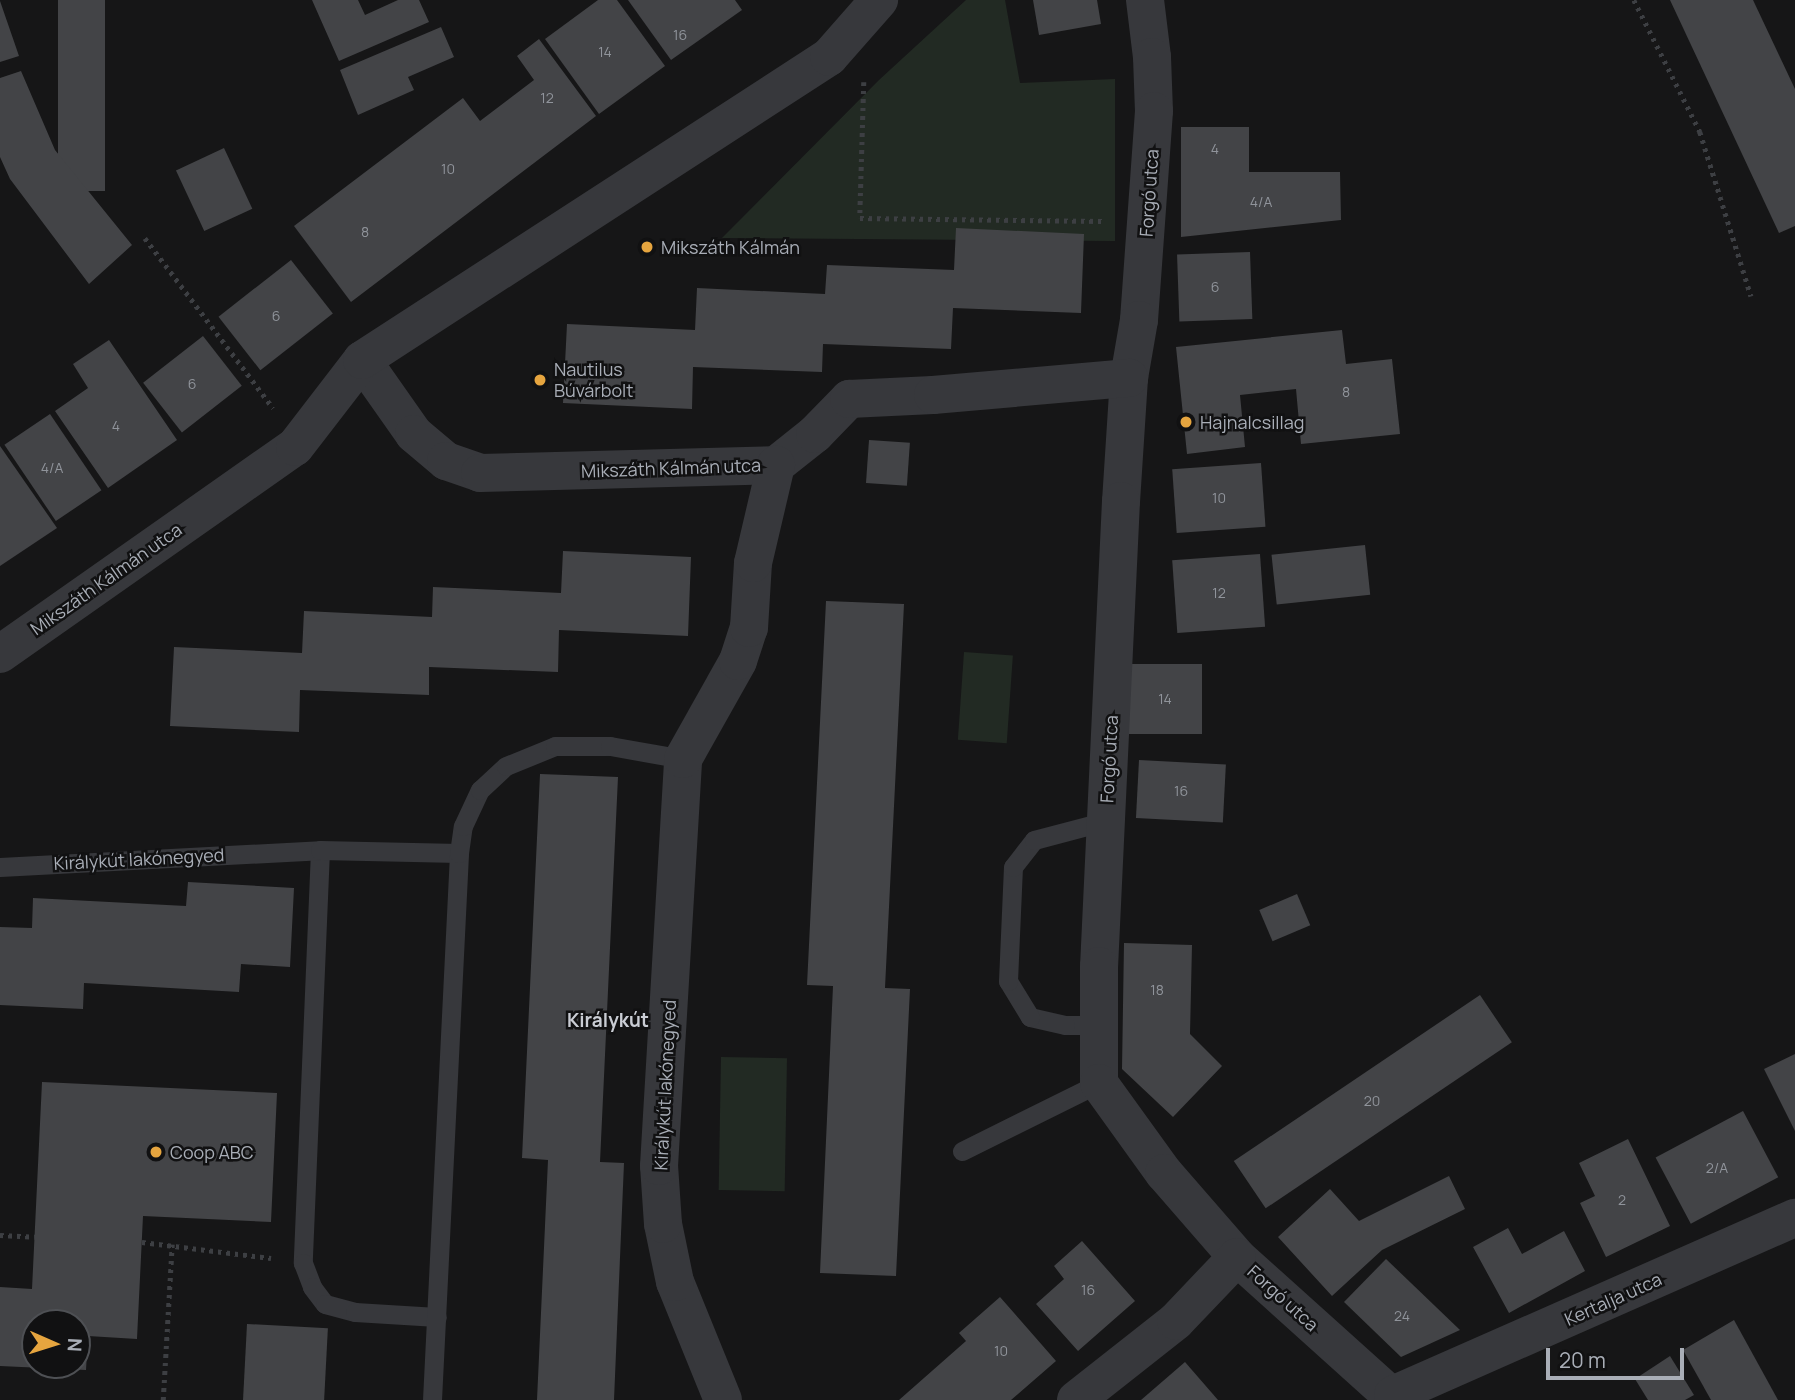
<!DOCTYPE html>
<meta charset="utf-8">
<style>
body{margin:0}
#map{position:relative;width:1795px;height:1400px;overflow:hidden;background:#161617;font-family:Manrope,sans-serif}
div>[style]{position:absolute}
.green>*{inset:0;background:#222a23;transform-origin:0 0}
.building>*{inset:0;background:#434447;transform-origin:0 0}
.path>*{height:4.5px;margin-top:-2.25px;transform-origin:0;background:repeating-linear-gradient(90deg,#3d3f43 0 3.5px,transparent 0 8.5px)}
.service>*{height:19px;margin:-9.5px;padding:0 9.5px;transform-origin:9.5px;border-radius:9.5px;background:#37383c}
.minor>*{height:38px;margin:-19px;padding:0 19px;transform-origin:19px;border-radius:19px;background:#37383c}
.dots>*{width:19px;height:19px;translate:-50% -50%;box-sizing:border-box;border:4px solid #111112;border-radius:50%}
span{translate:-50% -50%;white-space:nowrap;text-align:center;line-height:1.15;-webkit-text-stroke:5px #111112;paint-order:stroke}
.number-label{font-size:14px;color:#90949b}
.number-label span{-webkit-text-stroke-width:0}
.street-label{font-size:18px;color:#a9aeb7}
.poi-label{font-size:18px;color:#a9aeb7}
.left{translate:0 -50%;text-align:left}
.neighbourhood-label{font-size:19px;color:#c9ccd3;font-weight:700}
.north{position:absolute;left:21px;top:1309px;width:70px;height:70px;box-sizing:border-box;background:#111112;border:2px solid #4e5054;border-radius:50%;rotate:93deg;font-size:19px;font-weight:700;line-height:28px;text-align:center;color:#a9aeb7}
.north::after{content:'';display:block;margin:auto;width:24px;height:32px;background:#e6a53f;clip-path:polygon(50% 0,100% 100%,50% 72%,0 100%)}
.scale{position:absolute;left:1546px;top:1348px;width:138px;height:32px;box-sizing:border-box;border:4px solid #a9aeb7;border-top:0;padding-left:9px;font-size:21px;line-height:24px;white-space:nowrap;color:#a9aeb7;-webkit-text-stroke:5px #111112;paint-order:stroke}
</style>
<div id="map">
<div class="green">
<i style="clip-path:polygon(966px 0,1005px 0,1020px 83px,1115px 79px,1115px 241px,722px 238px,879px 80px)"></i>
<i style="left:964px;top:652px;width:49px;height:88px;rotate:4deg"></i>
<i style="left:721px;top:1057px;width:66px;height:133px;rotate:1deg"></i>
</div>
<div class="building">
<i style="left:58px;top:0;width:47px;height:191px"></i>
<i style="clip-path:polygon(312px 0,358px 0,365px 15px,398px 0,419px 0,429px 22px,339px 61px)"></i>
<i style="clip-path:polygon(598px 0,617px 0,665px 66px,599px 114px,545px 39px)"></i>
<i style="clip-path:polygon(628px 0,735px 0,742px 10px,671px 60px)"></i>
<i style="clip-path:polygon(1033px 0,1097px 0,1101px 24px,1039px 35px)"></i>
<i style="clip-path:polygon(1670px 0,1753px 0,1795px 89px,1795px 226px,1779px 233px)"></i>
<i style="clip-path:polygon(0 1px,19px 56px,0 62px)"></i>
<i style="clip-path:polygon(441px 27px,454px 57px,408px 77px,414px 90px,358px 115px,340px 70px)"></i>
<i style="clip-path:polygon(539px 39px,596px 116px,351px 302px,294px 226px,463px 98px,480px 121px,534px 80px,517px 56px)"></i>
<i style="clip-path:polygon(21px 71px,55px 150px,132px 245px,89px 284px,10px 179px,0 157px,0 78px)"></i>
<i style="clip-path:polygon(1181px 127px,1249px 127px,1249px 172px,1340px 172px,1341px 220px,1181px 237px)"></i>
<i style="left:224px;top:148px;width:67px;height:53px;rotate:65deg"></i>
<i style="clip-path:polygon(956px 228px,1084px 234px,1081px 313px,953px 308px,951px 349px,823px 344px,822px 372px,693px 367px,692px 409px,563px 403px,567px 324px,695px 330px,697px 288px,825px 294px,827px 265px,954px 270px)"></i>
<i style="left:1250px;top:252px;width:67px;height:73px;rotate:88deg"></i>
<i style="left:291px;top:260px;width:68px;height:92px;rotate:52deg"></i>
<i style="clip-path:polygon(1342px 330px,1346px 364px,1392px 359px,1400px 434px,1301px 444px,1296px 389px,1240px 395px,1245px 447px,1187px 454px,1176px 347px)"></i>
<i style="left:203px;top:336px;width:63px;height:76px;rotate:52deg"></i>
<i style="clip-path:polygon(109px 340px,177px 440px,108px 488px,55px 411px,88px 388px,73px 364px)"></i>
<i style="left:50px;top:414px;width:92px;height:55px;rotate:56deg"></i>
<i style="left:869px;top:440px;width:41px;height:43px;rotate:4deg"></i>
<i style="clip-path:polygon(0 446px,57px 528px,0 566px)"></i>
<i style="left:1261px;top:463px;width:64px;height:89px;rotate:86deg"></i>
<i style="left:1365px;top:545px;width:50px;height:94px;rotate:84deg"></i>
<i style="clip-path:polygon(563px 551px,691px 557px,688px 636px,559px 630px,558px 672px,429px 667px,429px 695px,300px 690px,299px 732px,170px 726px,174px 647px,302px 653px,304px 611px,432px 617px,433px 587px,561px 593px)"></i>
<i style="left:1260px;top:554px;width:73px;height:88px;rotate:86deg"></i>
<i style="clip-path:polygon(826px 601px,904px 604px,885px 988px,910px 989px,896px 1276px,820px 1273px,833px 986px,807px 985px)"></i>
<i style="left:1129px;top:664px;width:73px;height:70px"></i>
<i style="left:1139px;top:760px;width:87px;height:58px;rotate:3deg"></i>
<i style="clip-path:polygon(540px 774px,618px 777px,600px 1162px,624px 1163px,614px 1400px,537px 1400px,548px 1160px,522px 1158px)"></i>
<i style="clip-path:polygon(188px 882px,294px 888px,290px 967px,241px 964px,239px 992px,84px 983px,83px 1009px,0 1005px,0 927px,32px 928px,33px 898px,186px 906px)"></i>
<i style="left:1297px;top:894px;width:34px;height:41px;rotate:67deg"></i>
<i style="clip-path:polygon(1124px 943px,1192px 945px,1190px 1034px,1222px 1066px,1173px 1117px,1122px 1069px)"></i>
<i style="left:1480px;top:995px;width:57px;height:297px;rotate:56deg"></i>
<i style="clip-path:polygon(1795px 1054px,1795px 1131px,1764px 1069px)"></i>
<i style="clip-path:polygon(evenodd,42px 1082px,277px 1093px,271px 1222px,143px 1216px,137px 1339px,88px 1336px,86px 1370px,0 1366px,0 1287px,32px 1289px,42px 1082px,35px 1323px,77px 1323px,77px 1365px,35px 1365px,35px 1323px)"></i>
<i style="left:1743px;top:1111px;width:75px;height:99px;rotate:62deg"></i>
<i style="clip-path:polygon(1628px 1139px,1670px 1226px,1606px 1257px,1580px 1203px,1595px 1196px,1579px 1163px)"></i>
<i style="clip-path:polygon(1449px 1176px,1465px 1209px,1382px 1250px,1332px 1296px,1278px 1237px,1330px 1189px,1359px 1221px)"></i>
<i style="clip-path:polygon(1508px 1228px,1522px 1254px,1564px 1231px,1585px 1271px,1509px 1313px,1473px 1247px)"></i>
<i style="clip-path:polygon(1082px 1241px,1135px 1301px,1078px 1351px,1036px 1304px,1064px 1279px,1054px 1266px)"></i>
<i style="clip-path:polygon(1386px 1259px,1460px 1330px,1401px 1357px,1344px 1302px)"></i>
<i style="clip-path:polygon(1000px 1297px,1056px 1361px,1011px 1400px,899px 1400px,966px 1341px,959px 1333px)"></i>
<i style="clip-path:polygon(1734px 1320px,1778px 1400px,1711px 1400px,1683px 1350px)"></i>
<i style="left:247px;top:1324px;width:81px;height:76px;rotate:3deg"></i>
<i style="clip-path:polygon(1670px 1356px,1694px 1395px,1685px 1400px,1648px 1400px,1635px 1379px)"></i>
<i style="clip-path:polygon(1185px 1362px,1218px 1400px,1141px 1400px)"></i>
</div>
<div class="path">
<i style="left:1634px;top:0;width:148px;rotate:63.4deg"></i>
<i style="left:1700px;top:132px;width:172px;rotate:72.7deg"></i>
<i style="left:864px;top:82px;width:136px;rotate:91.7deg"></i>
<i style="left:860px;top:218px;width:242px;rotate:0.7deg"></i>
<i style="left:145px;top:238px;width:213px;rotate:53deg"></i>
<i style="left:0;top:1235px;width:35px;rotate:3deg"></i>
<i style="left:142px;top:1242px;width:130px;rotate:7.1deg"></i>
<i style="left:163px;top:1400px;width:156px;rotate:-86.7deg"></i>
</div>
<div class="service">
<i style="left:320px;top:850px;width:413px;rotate:92.4deg"></i>
<i style="left:303px;top:1263px;width:26px;rotate:69deg"></i>
<i style="left:312px;top:1287px;width:21px;rotate:53deg"></i>
<i style="left:325px;top:1304px;width:31px;rotate:15deg"></i>
<i style="left:355px;top:1312px;width:82px;rotate:3.5deg"></i>
<i style="left:0;top:867px;width:320px;rotate:-3deg"></i>
<i style="left:320px;top:850px;width:139px;rotate:1.2deg"></i>
<i style="left:1099px;top:1025px;width:34px;rotate:180deg"></i>
<i style="left:1065px;top:1025px;width:36px;rotate:-167deg"></i>
<i style="left:1030px;top:1017px;width:42px;rotate:-121.4deg"></i>
<i style="left:1008px;top:981px;width:114px;rotate:-87.5deg"></i>
<i style="left:1013px;top:867px;width:34px;rotate:-52deg"></i>
<i style="left:1034px;top:840px;width:74px;rotate:-14.8deg"></i>
<i style="left:962px;top:1151px;width:153px;rotate:-26.4deg"></i>
<i style="left:432px;top:1400px;width:548px;rotate:-87.17deg"></i>
<i style="left:459px;top:853px;width:27px;rotate:-82deg"></i>
<i style="left:463px;top:826px;width:40px;rotate:-65deg"></i>
<i style="left:480px;top:790px;width:35px;rotate:-43deg"></i>
<i style="left:506px;top:766px;width:53px;rotate:-22.2deg"></i>
<i style="left:555px;top:746px;width:55px"></i>
<i style="left:610px;top:746px;width:74px;rotate:10.1deg"></i>
</div>
<div class="minor">
<i style="left:1145px;top:0;width:57px;rotate:83deg"></i>
<i style="left:1152px;top:57px;width:54px;rotate:87.9deg"></i>
<i style="left:1154px;top:111px;width:210px;rotate:94.1deg"></i>
<i style="left:1139px;top:320px;width:59px;rotate:99.8deg"></i>
<i style="left:1129px;top:378px;width:123px;rotate:93.7deg"></i>
<i style="left:1121px;top:501px;width:466px;rotate:92.7deg"></i>
<i style="left:1099px;top:966px;width:117px;rotate:90deg"></i>
<i style="left:1099px;top:1083px;width:111px;rotate:54.2deg"></i>
<i style="left:1164px;top:1173px;width:111px;rotate:49deg"></i>
<i style="left:1237px;top:1257px;width:214px;rotate:42deg"></i>
<i style="left:362px;top:360px;width:90px;rotate:54.9deg"></i>
<i style="left:414px;top:434px;width:42px;rotate:40.2deg"></i>
<i style="left:446px;top:461px;width:36px;rotate:19deg"></i>
<i style="left:480px;top:473px;width:296px;rotate:-1.5deg"></i>
<i style="left:776px;top:465px;width:50px;rotate:-38.5deg"></i>
<i style="left:815px;top:434px;width:49px;rotate:-45.8deg"></i>
<i style="left:849px;top:399px;width:84px;rotate:-2.7deg"></i>
<i style="left:933px;top:395px;width:197px;rotate:-5deg"></i>
<i style="left:0;top:654px;width:360px;rotate:-35.1deg"></i>
<i style="left:295px;top:447px;width:110px;rotate:-52.4deg"></i>
<i style="left:362px;top:360px;width:557px;rotate:-32.98deg"></i>
<i style="left:829px;top:57px;width:76px;rotate:-48.7deg"></i>
<i style="left:1393px;top:1395px;width:439px;rotate:-23.8deg"></i>
<i style="left:723px;top:1400px;width:127px;rotate:-112.1deg"></i>
<i style="left:675px;top:1282px;width:59px;rotate:-101.7deg"></i>
<i style="left:663px;top:1224px;width:58px;rotate:-93.9deg"></i>
<i style="left:659px;top:1166px;width:408px;rotate:-86.6deg"></i>
<i style="left:683px;top:759px;width:112px;rotate:-60.7deg"></i>
<i style="left:738px;top:661px;width:35px;rotate:-72deg"></i>
<i style="left:749px;top:628px;width:65px;rotate:-86.5deg"></i>
<i style="left:753px;top:563px;width:101px;rotate:-76.8deg"></i>
<i style="left:1076px;top:1400px;width:127px;rotate:-38.3deg"></i>
<i style="left:1176px;top:1321px;width:88px;rotate:-46.4deg"></i>
</div>
<div class="dots">
<i style="left:647px;top:247px;background:#e6a53f"></i>
<i style="left:540px;top:380px;background:#e6a53f"></i>
<i style="left:1186px;top:422px;background:#e6a53f"></i>
<i style="left:156px;top:1152px;background:#e6a53f"></i>
</div>
<div class="number-label">
<span style="left:680px;top:35px">16</span>
<span style="left:605px;top:52px">14</span>
<span style="left:547px;top:98px">12</span>
<span style="left:1215px;top:149px">4</span>
<span style="left:448px;top:169px">10</span>
<span style="left:1261px;top:202px">4/A</span>
<span style="left:365px;top:232px">8</span>
<span style="left:1215px;top:287px">6</span>
<span style="left:276px;top:316px">6</span>
<span style="left:192px;top:384px">6</span>
<span style="left:1346px;top:392px">8</span>
<span style="left:116px;top:426px">4</span>
<span style="left:52px;top:468px">4/A</span>
<span style="left:1219px;top:498px">10</span>
<span style="left:1219px;top:593px">12</span>
<span style="left:1165px;top:699px">14</span>
<span style="left:1181px;top:791px">16</span>
<span style="left:1157px;top:990px">18</span>
<span style="left:1372px;top:1101px">20</span>
<span style="left:1717px;top:1168px">2/A</span>
<span style="left:1622px;top:1200px">2</span>
<span style="left:1088px;top:1290px">16</span>
<span style="left:1402px;top:1316px">24</span>
<span style="left:1001px;top:1351px">10</span>
</div>
<div class="street-label">
<span style="left:1149px;top:193px;rotate:-86deg">Forgó utca</span>
<span style="left:671px;top:468px;rotate:-2deg">Mikszáth Kálmán utca</span>
<span style="left:106px;top:579px;rotate:-35deg">Mikszáth Kálmán utca</span>
<span style="left:1109px;top:759px;rotate:-87deg">Forgó utca</span>
<span style="left:139px;top:859px;rotate:-3deg">Királykút lakónegyed</span>
<span style="left:665px;top:1085px;rotate:-87deg">Királykút lakónegyed</span>
<span style="left:1283px;top:1298px;rotate:42deg">Forgó utca</span>
<span style="left:1613px;top:1299px;rotate:-24deg">Kertalja utca</span>
</div>
<div class="poi-label">
<span class="left" style="left:661px;top:247px">Mikszáth Kálmán</span>
<span class="left" style="left:554px;top:380px">Nautilus<br>Búvárbolt</span>
<span class="left" style="left:1200px;top:422px">Hajnalcsillag</span>
<span class="left" style="left:170px;top:1152px">Coop ABC</span>
</div>
<div class="neighbourhood-label">
<span style="left:608px;top:1021px">Királykút</span>
</div>
<div class="north">N</div>
<div class="scale">20 m</div>
</div>
